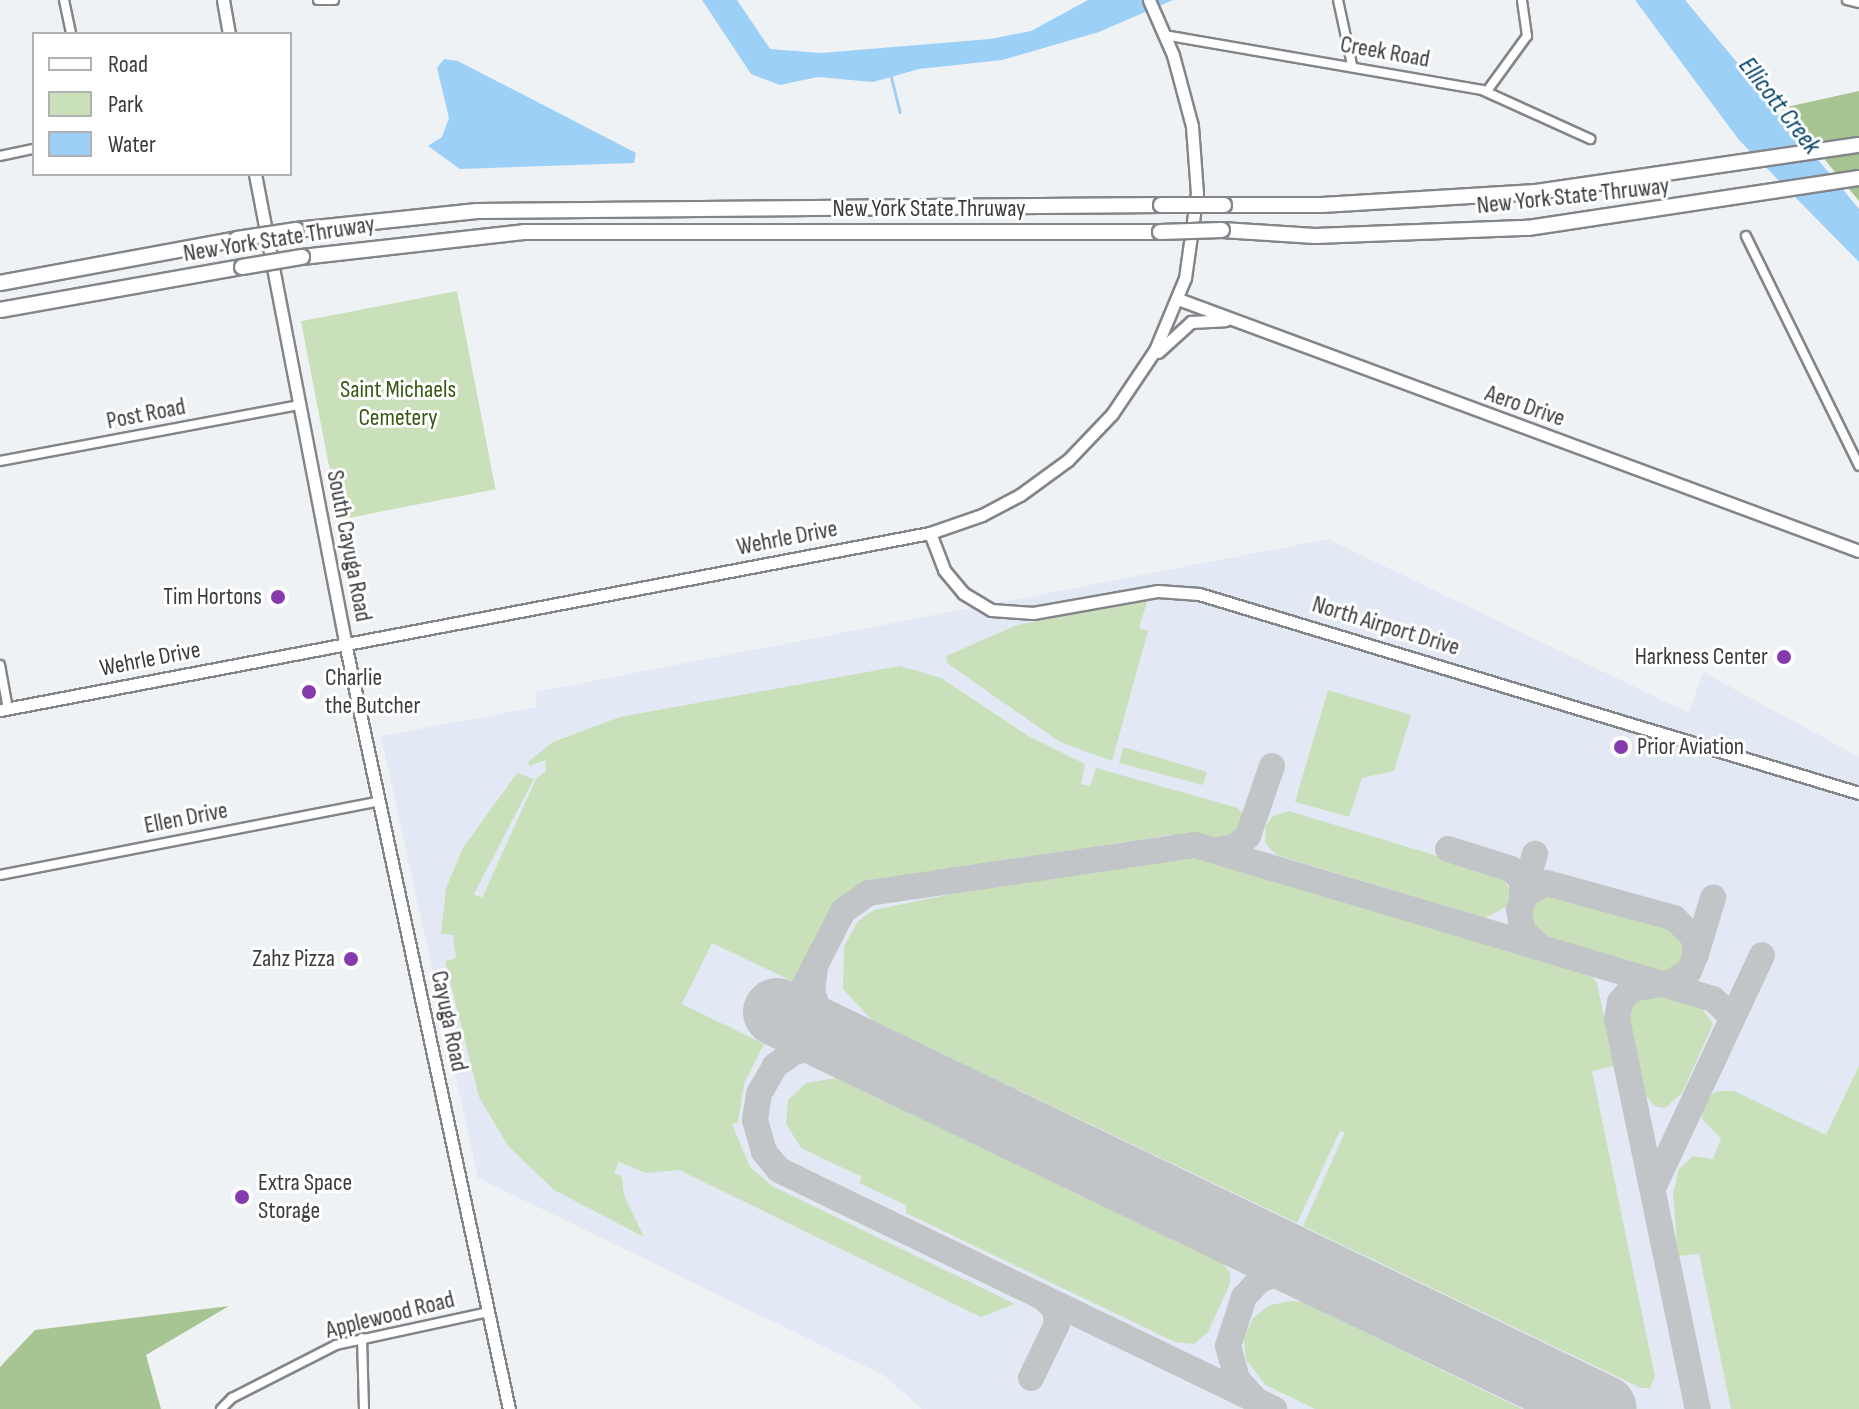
<!DOCTYPE html>
<style>
body{margin:0}
#map{position:relative;width:1859px;height:1409px;overflow:hidden;background:#eff2f5;font-family:"Sofia Sans Condensed",sans-serif}
div>[style]{position:absolute}
.built>*{inset:0;background:#e3e9f4}
.green>*{inset:0;background:#c9e0bb;transform-origin:0 0}
.forest>*{inset:0;background:#a6c593}
.water>*{inset:0;background:#9dd0f7}
.stream>*{height:3px;margin:-1.5px;padding:0 1.5px;transform-origin:1.5px;border-radius:1.5px;background:#9dd0f7}
.taxiway>*{height:26px;margin:-13px;padding:0 13px;transform-origin:13px;border-radius:13px;background:#c2c5c8}
.runway>*{height:68px;margin:-34px;padding:0 34px;transform-origin:34px;border-radius:34px;background:#c2c5c8}
.roads{filter:drop-shadow(2px 0 #838589) drop-shadow(-2px 0 #838589) drop-shadow(0 2px #838589) drop-shadow(0 -2px #838589)}
.street>*{height:8px;margin:-4px;padding:0 4px;transform-origin:4px;border-radius:4px;background:#fff}
.secondary>*{height:11px;margin:-5.5px;padding:0 5.5px;transform-origin:5.5px;border-radius:5.5px;background:#fff}
.highway>*{height:14px;margin:-7px;padding:0 7px;transform-origin:7px;border-radius:7px;background:#fff}
.bridges{filter:drop-shadow(2px 0 #838589) drop-shadow(-2px 0 #838589) drop-shadow(0 2px #838589) drop-shadow(0 -2px #838589)}
.highway-bridge>*{height:14px;margin:-7px;padding:0 7px;transform-origin:7px;border-radius:7px;background:#fff}
.dots>*{width:22px;height:22px;translate:-50% -50%;box-sizing:border-box;border:4px solid #fff;border-radius:50%}
span{translate:-50% -50%;white-space:nowrap;text-align:center;line-height:1.15;-webkit-text-stroke:6px #fff;paint-order:stroke}
.street-label{font-size:24px;color:#3b3c3e}
.park-label{font-size:24px;color:#335811}
.poi-label{font-size:24px;color:#3b3c3e}
.right{translate:-100% -50%;text-align:right}
.left{translate:0 -50%;text-align:left}
.water-label{font-size:26px;color:#044569;font-style:italic}
.legend{position:absolute;left:32px;top:32px;width:260px;height:144px;box-sizing:border-box;background:#fff;border:2px solid #b1b1b2;margin:0;padding:10px 14px;list-style:none;font-size:24px;color:#3b3c3e}
.legend li{display:flex;align-items:center;gap:16px;height:40px}
.legend b{width:40px;border:2px solid #b1b1b2}
</style>
<div id="map">
<div class="built">
<i style="clip-path:polygon(1328px 539px,1689px 713px,1703px 672px,1859px 757px,1859px 1409px,922px 1409px,885px 1376px,478px 1178px,381px 736px,537px 707px,535px 692px)"></i>
</div>
<div class="green">
<i style="left:457px;top:291px;width:202px;height:159px;rotate:79deg"></i>
<i style="clip-path:polygon(1148px 599px,1139px 628px,1148px 631px,1112px 761px,1060px 742px,947px 663px,946px 656px,1017px 625px)"></i>
<i style="clip-path:polygon(900px 666px,941px 678px,1030px 737px,1085px 764px,1081px 784px,1090px 786px,1096px 768px,1238px 808px,1245px 816px,1239px 831px,1226px 838px,1170px 835px,863px 883px,827px 914px,794px 982px,712px 943px,682px 1004px,764px 1044px,744px 1084px,738px 1122px,732px 1124px,750px 1167px,772px 1186px,1015px 1304px,981px 1317px,679px 1170px,646px 1173px,619px 1162px,614px 1173px,622px 1177px,624px 1195px,644px 1237px,554px 1190px,508px 1146px,479px 1097px,445px 961px,456px 958px,453px 935px,441px 934px,446px 888px,463px 848px,517px 773px,534px 779px,474px 894px,482px 898px,536px 779px,546px 771px,545px 760px,530px 766px,528px 762px,553px 742px,620px 717px)"></i>
<i style="clip-path:polygon(1328px 690px,1411px 715px,1394px 771px,1362px 778px,1349px 817px,1295px 802px)"></i>
<i style="clip-path:polygon(1123px 747px,1207px 772px,1203px 785px,1119px 763px)"></i>
<i style="clip-path:polygon(1289px 811px,1500px 875px,1510px 890px,1508px 906px,1485px 918px,1276px 855px,1265px 842px,1266px 825px,1273px 816px)"></i>
<i style="clip-path:polygon(1192px 856px,1590px 974px,1597px 983px,1614px 1066px,1592px 1071px,1655px 1377px,1650px 1388px,1641px 1388px,1303px 1226px,1345px 1132px,1340px 1131px,1297px 1223px,872px 1020px,843px 989px,844px 946px,858px 921px,874px 910px,1004px 883px)"></i>
<i style="clip-path:polygon(1556px 892px,1674px 928px,1685px 944px,1682px 960px,1670px 970px,1657px 971px,1544px 936px,1532px 925px,1531px 908px,1542px 895px)"></i>
<i style="clip-path:polygon(1653px 993px,1701px 1007px,1713px 1024px,1682px 1093px,1665px 1108px,1654px 1106px,1643px 1092px,1628px 1016px,1634px 1001px)"></i>
<i style="clip-path:polygon(1859px 1066px,1859px 1409px,1731px 1409px,1699px 1254px,1678px 1256px,1673px 1193px,1679px 1169px,1693px 1156px,1713px 1159px,1721px 1138px,1702px 1119px,1704px 1100px,1717px 1091px,1734px 1091px,1826px 1135px)"></i>
<i style="clip-path:polygon(836px 1078px,1222px 1263px,1230px 1272px,1230px 1284px,1208px 1332px,1194px 1344px,1175px 1342px,906px 1213px,906px 1205px,859px 1183px,862px 1177px,801px 1148px,786px 1124px,788px 1100px,806px 1083px)"></i>
<i style="clip-path:polygon(1292px 1301px,1302px 1302px,1522px 1409px,1315px 1409px,1266px 1385px,1246px 1360px,1244px 1338px,1253px 1318px,1270px 1305px)"></i>
</div>
<div class="forest">
<i style="clip-path:polygon(1859px 91px,1859px 201px,1782px 108px)"></i>
<i style="clip-path:polygon(229px 1306px,146px 1355px,161px 1409px,0 1409px,0 1367px,35px 1330px)"></i>
</div>
<div class="water">
<i style="clip-path:polygon(702px 0,737px 0,770px 49px,821px 53px,990px 39px,1031px 31px,1088px 0,1173px 0,1099px 32px,1002px 60px,919px 69px,873px 82px,818px 77px,780px 85px,751px 74px)"></i>
<i style="clip-path:polygon(1635px 0,1685px 0,1859px 209px,1859px 262px,1739px 140px)"></i>
<i style="clip-path:polygon(444px 59px,458px 61px,636px 153px,634px 163px,460px 169px,428px 146px,442px 137px,449px 118px,437px 68px)"></i>
</div>
<div class="stream">
<i style="left:891px;top:77px;width:36px;rotate:76deg"></i>
</div>
<div class="taxiway">
<i style="left:1448px;top:849px;width:66px;rotate:17.6deg"></i>
<i style="left:1511px;top:869px;width:16px;rotate:47deg"></i>
<i style="left:1522px;top:881px;width:18px;rotate:90deg"></i>
<i style="left:1217px;top:850px;width:18px;rotate:-9deg"></i>
<i style="left:1235px;top:847px;width:17px;rotate:-40deg"></i>
<i style="left:1248px;top:836px;width:74px;rotate:-71.1deg"></i>
<i style="left:1523px;top:895px;width:43px;rotate:-73.7deg"></i>
<i style="left:1539px;top:946px;width:23px;rotate:-137deg"></i>
<i style="left:1522px;top:930px;width:21px;rotate:-98deg"></i>
<i style="left:1519px;top:909px;width:18px;rotate:-63deg"></i>
<i style="left:1527px;top:893px;width:22px;rotate:-27deg"></i>
<i style="left:1547px;top:883px;width:132px;rotate:15.4deg"></i>
<i style="left:1674px;top:918px;width:28px;rotate:44deg"></i>
<i style="left:1694px;top:937px;width:17px;rotate:83deg"></i>
<i style="left:1696px;top:954px;width:18px;rotate:112deg"></i>
<i style="left:1689px;top:971px;width:20px;rotate:147deg"></i>
<i style="left:1672px;top:982px;width:42px;rotate:170.3deg"></i>
<i style="left:1631px;top:989px;width:17px;rotate:130deg"></i>
<i style="left:1620px;top:1002px;width:17px;rotate:100deg"></i>
<i style="left:1617px;top:1019px;width:398px;rotate:78.3deg"></i>
<i style="left:1696px;top:954px;width:59px;rotate:-73.1deg"></i>
<i style="left:815px;top:967px;width:24px;rotate:97deg"></i>
<i style="left:812px;top:991px;width:29px;rotate:72deg"></i>
<i style="left:821px;top:1019px;width:43px;rotate:41.2deg"></i>
<i style="left:804px;top:987px;width:85px;rotate:-62.8deg"></i>
<i style="left:843px;top:911px;width:32px;rotate:-35deg"></i>
<i style="left:869px;top:893px;width:330px;rotate:-8.4deg"></i>
<i style="left:1195px;top:845px;width:540px;rotate:16.56deg"></i>
<i style="left:1713px;top:999px;width:26px;rotate:43deg"></i>
<i style="left:877px;top:1060px;width:60px;rotate:-165.5deg"></i>
<i style="left:819px;top:1045px;width:26px;rotate:164deg"></i>
<i style="left:794px;top:1052px;width:24px;rotate:144deg"></i>
<i style="left:775px;top:1066px;width:32px;rotate:120deg"></i>
<i style="left:759px;top:1094px;width:26px;rotate:99deg"></i>
<i style="left:755px;top:1120px;width:33px;rotate:74deg"></i>
<i style="left:764px;top:1152px;width:23px;rotate:50deg"></i>
<i style="left:779px;top:1170px;width:550px;rotate:25.77deg"></i>
<i style="left:1653px;top:1188px;width:257px;rotate:-64.9deg"></i>
<i style="left:1031px;top:1378px;width:60px;rotate:-64.3deg"></i>
<i style="left:1057px;top:1324px;width:15px;rotate:-98deg"></i>
<i style="left:1055px;top:1309px;width:16px;rotate:-135deg"></i>
<i style="left:1253px;top:1397px;width:24px;rotate:-132deg"></i>
<i style="left:1237px;top:1379px;width:34px;rotate:-105deg"></i>
<i style="left:1228px;top:1346px;width:52px;rotate:-71.9deg"></i>
<i style="left:1244px;top:1297px;width:25px;rotate:-47deg"></i>
<i style="left:1261px;top:1279px;width:28px;rotate:-17deg"></i>
<i style="left:1288px;top:1271px;width:51px;rotate:12.4deg"></i>
</div>
<div class="runway">
<i style="left:777px;top:1012px;width:916px;rotate:25.67deg"></i>
</div>
<div class="roads">
<div class="street">
<i style="left:64px;top:0;width:35px;rotate:78deg"></i>
<i style="left:318px;top:0;width:16px"></i>
<i style="left:1338px;top:0;width:66px;rotate:77.8deg"></i>
<i style="left:1847px;top:0;width:12px;rotate:14deg"></i>
<i style="left:1164px;top:35px;width:323px;rotate:9.8deg"></i>
<i style="left:1482px;top:90px;width:119px;rotate:24.4deg"></i>
<i style="left:1487px;top:91px;width:68px;rotate:-54deg"></i>
<i style="left:1527px;top:36px;width:36px;rotate:-98deg"></i>
<i style="left:0;top:156px;width:35px;rotate:-12deg"></i>
<i style="left:1746px;top:236px;width:256px;rotate:63.8deg"></i>
<i style="left:0;top:461px;width:305px;rotate:-10.6deg"></i>
<i style="left:0;top:665px;width:45px;rotate:79.7deg"></i>
<i style="left:0;top:875px;width:386px;rotate:-11deg"></i>
<i style="left:362px;top:1338px;width:71px;rotate:88.4deg"></i>
<i style="left:221px;top:1409px;width:16px;rotate:-45deg"></i>
<i style="left:232px;top:1398px;width:117px;rotate:-27deg"></i>
<i style="left:336px;top:1345px;width:156px;rotate:-12.2deg"></i>
</div>
<div class="secondary">
<i style="left:223px;top:0;width:35px;rotate:80deg"></i>
<i style="left:255px;top:174px;width:478px;rotate:79.1deg"></i>
<i style="left:345px;top:643px;width:783px;rotate:77.92deg"></i>
<i style="left:1178px;top:299px;width:726px;rotate:20.31deg"></i>
<i style="left:1158px;top:352px;width:45px;rotate:-42.3deg"></i>
<i style="left:1191px;top:322px;width:34px;rotate:-3deg"></i>
<i style="left:930px;top:533px;width:40px;rotate:69deg"></i>
<i style="left:944px;top:570px;width:30px;rotate:50deg"></i>
<i style="left:963px;top:593px;width:33px;rotate:31deg"></i>
<i style="left:991px;top:610px;width:42px;rotate:4.1deg"></i>
<i style="left:1033px;top:613px;width:127px;rotate:-10deg"></i>
<i style="left:1158px;top:591px;width:41px;rotate:4.2deg"></i>
<i style="left:1199px;top:594px;width:689px;rotate:16.78deg"></i>
<i style="left:0;top:710px;width:947px;rotate:-10.78deg"></i>
<i style="left:930px;top:533px;width:55px;rotate:-19.1deg"></i>
<i style="left:982px;top:515px;width:43px;rotate:-27.8deg"></i>
<i style="left:1020px;top:495px;width:59px;rotate:-36.1deg"></i>
<i style="left:1068px;top:460px;width:64px;rotate:-46.3deg"></i>
<i style="left:1112px;top:414px;width:77px;rotate:-56.1deg"></i>
<i style="left:1155px;top:350px;width:78px;rotate:-67.4deg"></i>
<i style="left:1185px;top:278px;width:86px;rotate:-82deg"></i>
<i style="left:1197px;top:193px;width:67px;rotate:-94.3deg"></i>
<i style="left:1192px;top:126px;width:73px;rotate:-105deg"></i>
<i style="left:1173px;top:55px;width:60px;rotate:-113.6deg"></i>
</div>
<div class="highway">
<i style="left:1224px;top:205px;width:98px"></i>
<i style="left:1322px;top:205px;width:214px;rotate:-3.5deg"></i>
<i style="left:1536px;top:192px;width:326px;rotate:-8.3deg"></i>
<i style="left:296px;top:230px;width:182px;rotate:-6deg"></i>
<i style="left:477px;top:211px;width:684px;rotate:-0.5deg"></i>
<i style="left:1222px;top:230px;width:93px;rotate:3.7deg"></i>
<i style="left:1315px;top:236px;width:213px;rotate:-2.2deg"></i>
<i style="left:1528px;top:228px;width:335px;rotate:-8.6deg"></i>
<i style="left:302px;top:257px;width:223px;rotate:-6.4deg"></i>
<i style="left:524px;top:232px;width:636px"></i>
<i style="left:0;top:283px;width:241px;rotate:-10.5deg"></i>
<i style="left:0;top:310px;width:246px;rotate:-10.1deg"></i>
</div>
</div>
<div class="bridges">
<div class="highway-bridge">
<i style="left:1161px;top:205px;width:63px"></i>
<i style="left:1160px;top:232px;width:62px;rotate:-1.8deg"></i>
<i style="left:237px;top:239px;width:60px;rotate:-8.7deg"></i>
<i style="left:242px;top:267px;width:61px;rotate:-9.5deg"></i>
</div>
</div>
<div class="dots">
<i style="left:278px;top:597px;background:#853bad"></i>
<i style="left:1784px;top:657px;background:#853bad"></i>
<i style="left:309px;top:692px;background:#853bad"></i>
<i style="left:1621px;top:747px;background:#853bad"></i>
<i style="left:351px;top:959px;background:#853bad"></i>
<i style="left:242px;top:1197px;background:#853bad"></i>
</div>
<div class="street-label">
<span style="left:1385px;top:52px;rotate:10deg">Creek Road</span>
<span style="left:1573px;top:196px;rotate:-6deg">New York State Thruway</span>
<span style="left:929px;top:209px">New York State Thruway</span>
<span style="left:279px;top:239px;rotate:-9deg">New York State Thruway</span>
<span style="left:1525px;top:406px;rotate:19deg">Aero Drive</span>
<span style="left:146px;top:414px;rotate:-11deg">Post Road</span>
<span style="left:787px;top:538px;rotate:-11deg">Wehrle Drive</span>
<span style="left:349px;top:546px;rotate:79deg">South Cayuga Road</span>
<span style="left:1386px;top:626px;rotate:17deg">North Airport Drive</span>
<span style="left:150px;top:659px;rotate:-11deg">Wehrle Drive</span>
<span style="left:186px;top:818px;rotate:-11deg">Ellen Drive</span>
<span style="left:449px;top:1021px;rotate:78deg">Cayuga Road</span>
<span style="left:390px;top:1315px;rotate:-14deg">Applewood Road</span>
</div>
<div class="park-label">
<span style="left:398px;top:404px">Saint Michaels<br>Cemetery</span>
</div>
<div class="poi-label">
<span class="right" style="left:262px;top:597px">Tim Hortons</span>
<span class="right" style="left:1768px;top:657px">Harkness Center</span>
<span class="left" style="left:325px;top:692px">Charlie<br>the Butcher</span>
<span class="left" style="left:1637px;top:747px">Prior Aviation</span>
<span class="right" style="left:335px;top:959px">Zahz Pizza</span>
<span class="left" style="left:258px;top:1197px">Extra Space<br>Storage</span>
</div>
<div class="water-label">
<span style="left:1779px;top:106px;rotate:52deg">Ellicott Creek</span>
</div>
<ul class="legend">
<li><b style="height:10px;background:#fff"></b>Road</li>
<li><b style="height:22px;background:#c9e0bb"></b>Park</li>
<li><b style="height:22px;background:#9dd0f7"></b>Water</li>
</ul>
</div>
